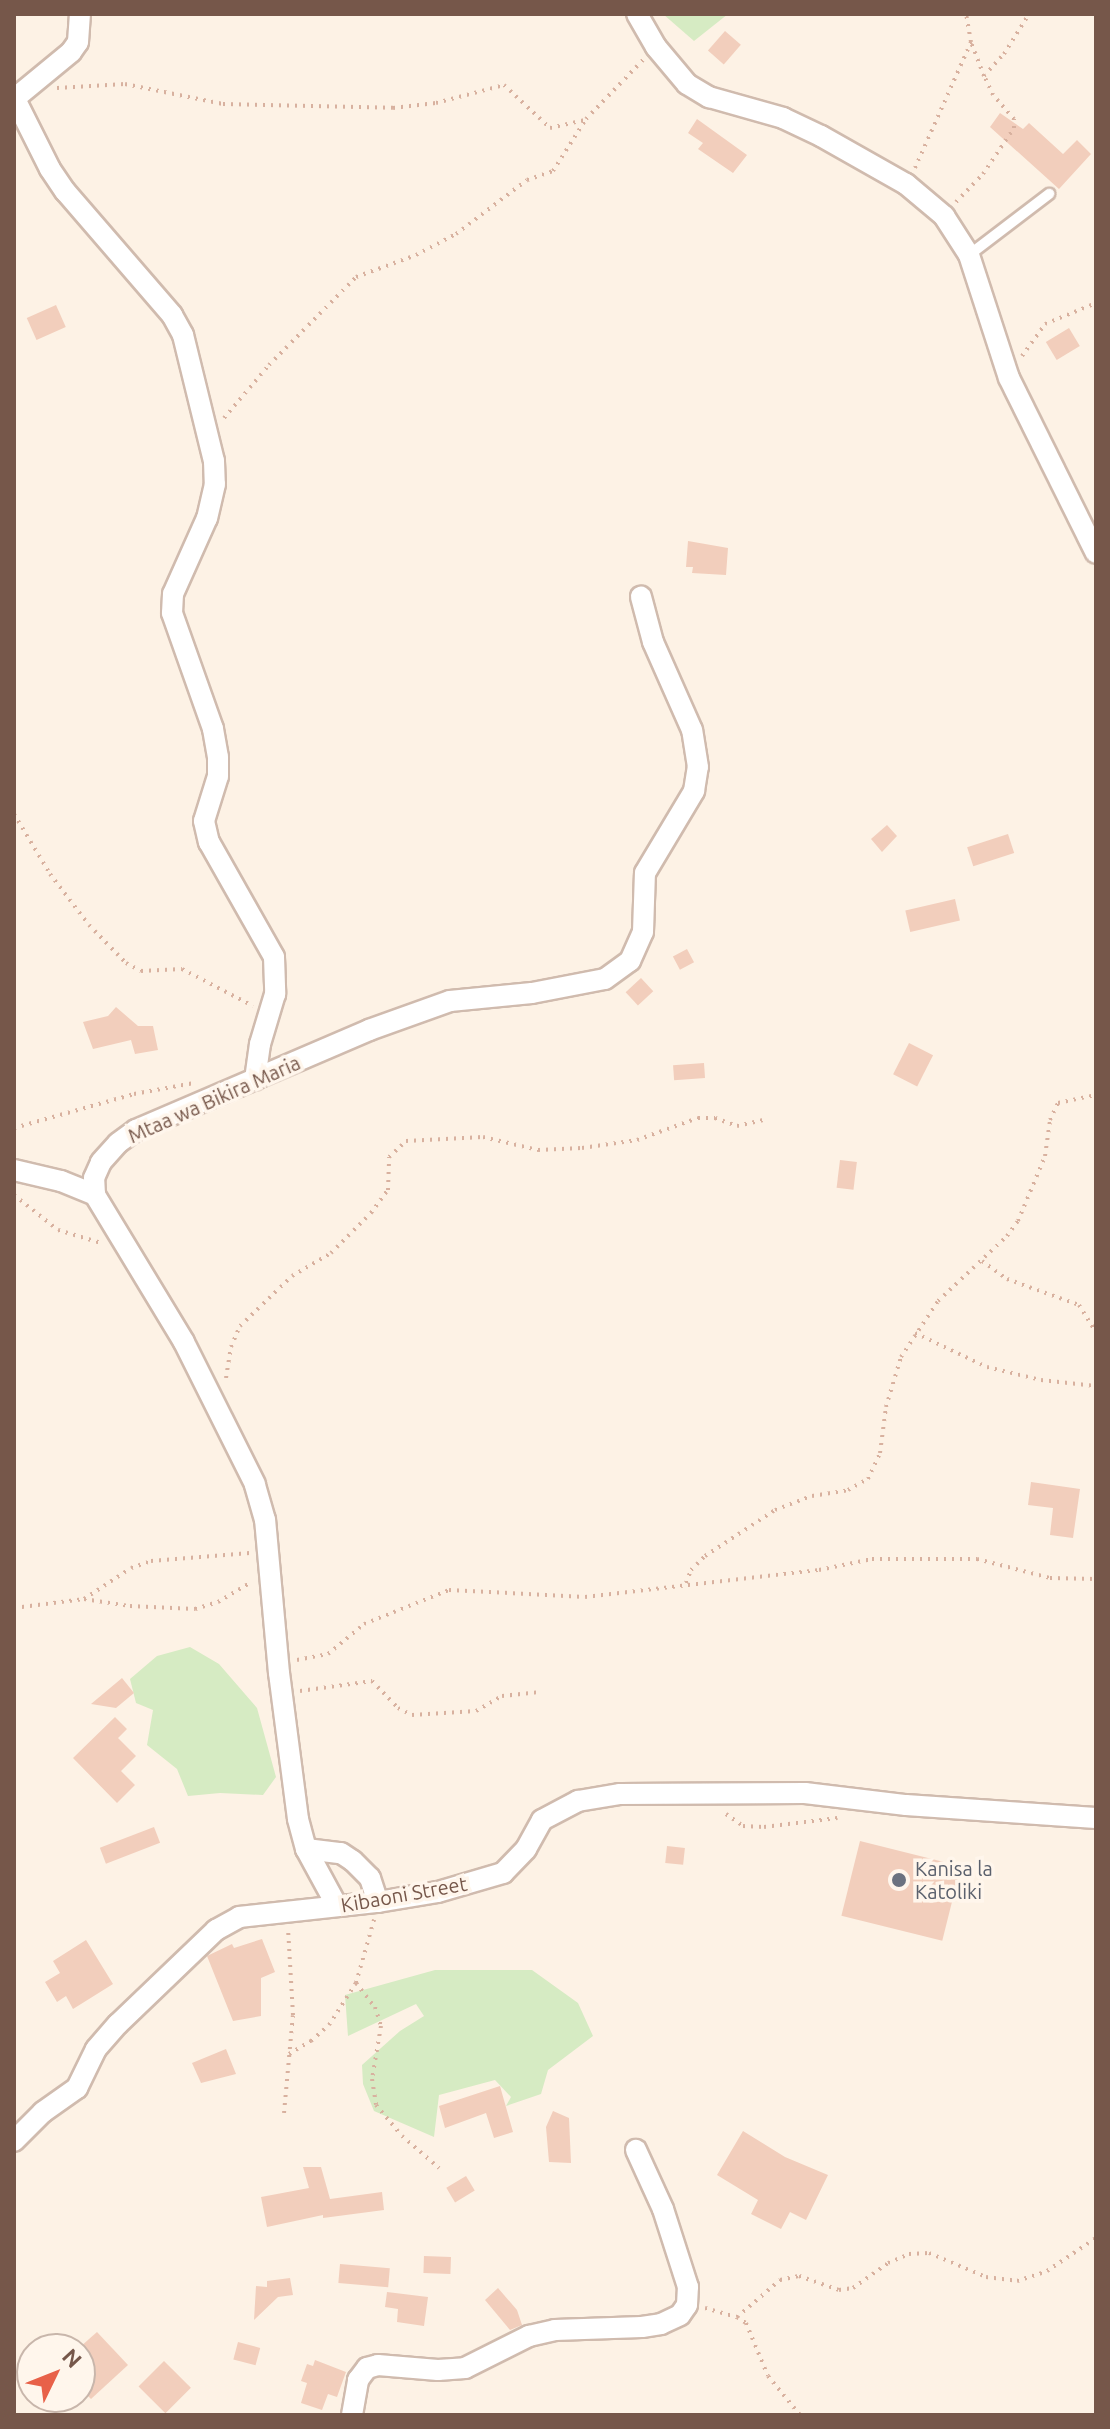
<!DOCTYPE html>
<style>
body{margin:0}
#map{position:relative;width:1110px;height:2429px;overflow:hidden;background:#fdf2e5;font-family:Ubuntu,sans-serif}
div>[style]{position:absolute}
.green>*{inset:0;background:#d6ebc3}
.building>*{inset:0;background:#f2cebc;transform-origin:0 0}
.path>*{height:4px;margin-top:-2px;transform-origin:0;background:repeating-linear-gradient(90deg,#d8b19f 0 2px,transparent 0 8px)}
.roads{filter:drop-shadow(2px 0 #d0bbae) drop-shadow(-2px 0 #d0bbae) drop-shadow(0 2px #d0bbae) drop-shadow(0 -2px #d0bbae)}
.service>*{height:10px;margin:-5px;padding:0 5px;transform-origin:5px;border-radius:5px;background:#fff}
.minor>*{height:20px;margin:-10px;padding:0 10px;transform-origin:10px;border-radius:10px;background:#fff}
.dots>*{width:22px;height:22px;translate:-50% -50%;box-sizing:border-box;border:4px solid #fff6ec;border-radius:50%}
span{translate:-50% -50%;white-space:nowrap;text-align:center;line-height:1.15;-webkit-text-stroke:7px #fff6ec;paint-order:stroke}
.street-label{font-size:20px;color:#76574a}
.worship-label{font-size:20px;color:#5b616d}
.left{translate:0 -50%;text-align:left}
.frame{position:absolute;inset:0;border:16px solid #76574a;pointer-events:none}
.north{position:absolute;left:16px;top:2333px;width:80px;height:80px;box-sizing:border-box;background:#fff6ec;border:2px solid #c8b6ab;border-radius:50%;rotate:47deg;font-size:22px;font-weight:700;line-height:32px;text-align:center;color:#76574a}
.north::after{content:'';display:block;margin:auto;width:28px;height:36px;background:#e86149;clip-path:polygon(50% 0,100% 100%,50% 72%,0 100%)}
</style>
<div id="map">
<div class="green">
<i style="clip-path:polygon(663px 14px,728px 14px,694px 41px)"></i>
<i style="clip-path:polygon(190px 1647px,219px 1664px,257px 1708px,276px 1777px,263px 1795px,220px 1793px,188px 1796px,177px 1769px,147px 1745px,153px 1710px,136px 1703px,130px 1679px,157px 1656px)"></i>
<i style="clip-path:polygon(435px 1970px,532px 1970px,578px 2003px,593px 2036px,548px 2070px,541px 2094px,506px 2106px,511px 2097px,495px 2080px,439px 2095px,434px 2137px,374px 2111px,363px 2084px,362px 2065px,400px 2031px,424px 2016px,416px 2004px,348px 2036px,345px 1995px)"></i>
</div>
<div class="building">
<i style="left:725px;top:31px;width:21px;height:26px;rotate:41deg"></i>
<i style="clip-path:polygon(1000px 113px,1023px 129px,1029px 123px,1063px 154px,1077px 140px,1091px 154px,1059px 189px,990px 127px)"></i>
<i style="clip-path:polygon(697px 119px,747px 155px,733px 173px,698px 149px,703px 143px,688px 133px)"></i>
<i style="left:56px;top:305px;width:24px;height:32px;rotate:66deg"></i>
<i style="left:1069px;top:328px;width:21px;height:27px;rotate:59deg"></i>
<i style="clip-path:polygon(688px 541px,728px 548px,726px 575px,692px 573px,693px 567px,686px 567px)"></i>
<i style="clip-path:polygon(887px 825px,897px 836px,882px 852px,871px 839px)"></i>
<i style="left:1008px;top:834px;width:20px;height:43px;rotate:72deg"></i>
<i style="left:955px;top:899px;width:22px;height:51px;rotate:77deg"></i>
<i style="left:687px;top:949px;width:15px;height:16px;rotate:62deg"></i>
<i style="left:641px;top:978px;width:18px;height:21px;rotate:47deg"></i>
<i style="clip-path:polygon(116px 1007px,138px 1026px,153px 1026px,158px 1050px,135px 1054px,131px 1040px,93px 1049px,83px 1022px,108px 1016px)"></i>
<i style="left:909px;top:1043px;width:27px;height:35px;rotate:27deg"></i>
<i style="left:704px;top:1063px;width:15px;height:31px;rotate:86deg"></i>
<i style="left:840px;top:1160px;width:17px;height:28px;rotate:7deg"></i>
<i style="clip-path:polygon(1031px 1482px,1080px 1489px,1073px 1538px,1050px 1535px,1053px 1508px,1028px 1505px)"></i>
<i style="clip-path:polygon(122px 1678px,134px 1693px,116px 1708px,91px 1704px)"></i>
<i style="clip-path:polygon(115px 1717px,127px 1729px,118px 1738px,136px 1756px,121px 1771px,135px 1785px,117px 1803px,73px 1758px)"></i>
<i style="left:154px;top:1827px;width:17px;height:58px;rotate:69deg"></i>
<i style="left:860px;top:1841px;width:104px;height:77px;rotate:14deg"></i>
<i style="left:667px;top:1846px;width:18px;height:17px;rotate:6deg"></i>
<i style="clip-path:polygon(262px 1939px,275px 1972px,261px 1978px,261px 2016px,233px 2021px,207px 1956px,232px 1944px,234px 1948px)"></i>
<i style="clip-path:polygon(86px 1940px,113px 1984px,73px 2009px,66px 1996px,57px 2002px,45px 1982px,60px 1973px,53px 1961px)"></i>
<i style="clip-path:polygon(226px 2049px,236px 2074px,201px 2083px,192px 2063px)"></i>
<i style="clip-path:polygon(500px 2086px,513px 2132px,494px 2138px,486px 2113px,445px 2128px,439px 2106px)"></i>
<i style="clip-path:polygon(553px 2111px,569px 2118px,571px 2163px,549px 2162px,546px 2127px)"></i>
<i style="clip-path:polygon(743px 2131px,785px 2157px,828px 2175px,806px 2220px,790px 2212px,781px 2229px,751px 2214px,758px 2200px,717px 2175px)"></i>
<i style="clip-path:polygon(303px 2167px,321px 2167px,330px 2199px,382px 2192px,384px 2210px,323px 2218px,323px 2215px,267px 2227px,261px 2197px,309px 2188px)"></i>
<i style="left:466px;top:2176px;width:17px;height:23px;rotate:59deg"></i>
<i style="left:424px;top:2256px;width:27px;height:17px;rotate:2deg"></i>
<i style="left:340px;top:2264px;width:50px;height:19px;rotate:5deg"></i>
<i style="clip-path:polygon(290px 2278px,293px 2295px,278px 2297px,254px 2320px,256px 2286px,267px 2287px,267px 2281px)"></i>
<i style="clip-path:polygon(498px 2288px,517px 2310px,522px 2325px,510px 2330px,485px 2300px)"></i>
<i style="clip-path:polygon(387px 2292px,428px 2297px,424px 2326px,397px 2322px,398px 2309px,385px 2307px)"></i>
<i style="clip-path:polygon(97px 2332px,128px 2365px,91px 2399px,80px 2388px,80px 2347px)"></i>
<i style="left:238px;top:2342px;width:23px;height:18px;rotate:15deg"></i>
<i style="clip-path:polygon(315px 2360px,346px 2372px,337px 2397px,328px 2394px,322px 2410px,301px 2403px,307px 2383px,301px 2381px,307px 2364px,313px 2366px)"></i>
<i style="left:164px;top:2361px;width:38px;height:36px;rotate:45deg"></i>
</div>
<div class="path">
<i style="left:984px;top:76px;width:30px;rotate:-48deg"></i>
<i style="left:1004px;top:54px;width:47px;rotate:-58deg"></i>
<i style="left:57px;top:88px;width:68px;rotate:-3.4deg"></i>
<i style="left:125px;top:84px;width:100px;rotate:11.5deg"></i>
<i style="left:223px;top:104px;width:170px;rotate:1.3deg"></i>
<i style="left:393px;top:108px;width:43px;rotate:-6.6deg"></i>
<i style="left:436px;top:103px;width:70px;rotate:-14.8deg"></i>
<i style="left:504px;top:85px;width:63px;rotate:43.1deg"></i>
<i style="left:550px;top:128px;width:35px;rotate:-13deg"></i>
<i style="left:915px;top:168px;width:138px;rotate:-66deg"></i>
<i style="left:956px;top:202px;width:39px;rotate:-46deg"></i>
<i style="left:983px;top:174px;width:55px;rotate:-56deg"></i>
<i style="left:1014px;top:128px;width:9px;rotate:-90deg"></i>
<i style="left:1014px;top:119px;width:32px;rotate:-131deg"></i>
<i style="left:993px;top:95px;width:21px;rotate:-115deg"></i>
<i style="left:984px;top:76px;width:36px;rotate:-111deg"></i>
<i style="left:971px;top:42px;width:28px;rotate:-100deg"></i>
<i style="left:1022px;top:356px;width:39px;rotate:-54deg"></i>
<i style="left:1045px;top:324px;width:55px;rotate:-22.4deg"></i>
<i style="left:224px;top:418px;width:70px;rotate:-49.7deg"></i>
<i style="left:269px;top:365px;width:124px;rotate:-45.3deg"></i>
<i style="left:356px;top:277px;width:64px;rotate:-20.1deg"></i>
<i style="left:416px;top:255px;width:45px;rotate:-27.7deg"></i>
<i style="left:456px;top:234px;width:89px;rotate:-37.3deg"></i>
<i style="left:527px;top:180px;width:28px;rotate:-19deg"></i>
<i style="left:553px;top:171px;width:62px;rotate:-57.6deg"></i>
<i style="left:586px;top:119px;width:82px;rotate:-46deg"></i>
<i style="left:14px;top:814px;width:70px;rotate:59deg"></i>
<i style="left:50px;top:874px;width:64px;rotate:52.6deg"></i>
<i style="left:89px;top:925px;width:53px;rotate:45.8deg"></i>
<i style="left:126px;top:963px;width:17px;rotate:28deg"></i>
<i style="left:141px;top:971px;width:41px;rotate:-2.8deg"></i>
<i style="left:182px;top:969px;width:80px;rotate:27.5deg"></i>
<i style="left:14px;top:1128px;width:125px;rotate:-15.8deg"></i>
<i style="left:134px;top:1094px;width:61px;rotate:-10.4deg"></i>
<i style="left:14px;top:1195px;width:56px;rotate:38.5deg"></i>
<i style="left:58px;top:1230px;width:45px;rotate:16.8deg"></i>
<i style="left:982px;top:1261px;width:31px;rotate:36deg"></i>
<i style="left:1007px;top:1279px;width:77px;rotate:19.9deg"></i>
<i style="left:1079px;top:1305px;width:32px;rotate:58deg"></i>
<i style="left:915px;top:1333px;width:80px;rotate:25.3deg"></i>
<i style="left:987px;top:1367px;width:56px;rotate:13.5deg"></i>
<i style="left:1041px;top:1380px;width:55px;rotate:6.2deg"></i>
<i style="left:226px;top:1378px;width:31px;rotate:-81deg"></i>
<i style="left:231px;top:1347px;width:23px;rotate:-67deg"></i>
<i style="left:240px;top:1326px;width:72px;rotate:-43.9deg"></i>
<i style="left:292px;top:1276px;width:45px;rotate:-30.5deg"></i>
<i style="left:331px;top:1253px;width:57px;rotate:-45deg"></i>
<i style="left:371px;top:1213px;width:29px;rotate:-54deg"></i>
<i style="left:388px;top:1190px;width:33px;rotate:-88deg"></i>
<i style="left:389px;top:1157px;width:23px;rotate:-43deg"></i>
<i style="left:406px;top:1141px;width:77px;rotate:-3deg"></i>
<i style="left:483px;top:1137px;width:57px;rotate:13.3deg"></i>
<i style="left:538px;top:1150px;width:44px;rotate:-2.6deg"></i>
<i style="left:582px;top:1148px;width:56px;rotate:-8.3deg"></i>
<i style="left:637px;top:1140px;width:65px;rotate:-19.8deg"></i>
<i style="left:698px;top:1118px;width:17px"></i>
<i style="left:715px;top:1118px;width:23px;rotate:20deg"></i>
<i style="left:737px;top:1126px;width:27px;rotate:-13deg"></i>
<i style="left:686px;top:1583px;width:14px;rotate:-69deg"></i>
<i style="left:691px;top:1570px;width:20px;rotate:-45deg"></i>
<i style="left:705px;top:1556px;width:84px;rotate:-33.3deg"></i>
<i style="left:775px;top:1510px;width:40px;rotate:-21deg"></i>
<i style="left:812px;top:1496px;width:36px;rotate:-9deg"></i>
<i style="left:848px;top:1490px;width:23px;rotate:-29deg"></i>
<i style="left:868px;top:1479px;width:29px;rotate:-65deg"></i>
<i style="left:880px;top:1453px;width:46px;rotate:-82.6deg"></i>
<i style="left:886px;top:1407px;width:52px;rotate:-73.3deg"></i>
<i style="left:901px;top:1357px;width:67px;rotate:-56.5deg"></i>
<i style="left:938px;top:1301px;width:95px;rotate:-43.3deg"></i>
<i style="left:1007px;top:1236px;width:19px;rotate:-54deg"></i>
<i style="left:1018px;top:1221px;width:70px;rotate:-67.4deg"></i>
<i style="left:1045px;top:1156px;width:36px;rotate:-82deg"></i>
<i style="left:1050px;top:1120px;width:19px;rotate:-65deg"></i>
<i style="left:1058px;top:1103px;width:39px;rotate:-12deg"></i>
<i style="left:84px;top:1599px;width:47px;rotate:8.7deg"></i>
<i style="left:130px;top:1606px;width:65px;rotate:2.6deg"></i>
<i style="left:195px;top:1609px;width:24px;rotate:-17deg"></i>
<i style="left:218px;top:1602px;width:39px;rotate:-31deg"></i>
<i style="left:14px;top:1608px;width:71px;rotate:-7.3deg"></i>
<i style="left:84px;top:1599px;width:56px;rotate:-33.4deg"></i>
<i style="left:131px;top:1568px;width:21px;rotate:-19deg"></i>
<i style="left:151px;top:1561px;width:99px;rotate:-4.6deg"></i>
<i style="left:297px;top:1660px;width:32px;rotate:-11deg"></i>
<i style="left:328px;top:1654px;width:47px;rotate:-39.8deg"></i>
<i style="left:364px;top:1624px;width:92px;rotate:-21.8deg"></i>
<i style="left:449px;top:1590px;width:136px;rotate:2.9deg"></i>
<i style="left:585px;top:1597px;width:236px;rotate:-6.6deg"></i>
<i style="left:819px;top:1570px;width:54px;rotate:-11.7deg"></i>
<i style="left:872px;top:1559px;width:105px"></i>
<i style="left:977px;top:1559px;width:75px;rotate:14.6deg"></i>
<i style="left:1050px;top:1578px;width:46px;rotate:1.2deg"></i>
<i style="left:300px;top:1691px;width:73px;rotate:-7.9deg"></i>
<i style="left:372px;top:1681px;width:37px;rotate:46deg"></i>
<i style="left:398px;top:1708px;width:16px;rotate:27deg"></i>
<i style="left:412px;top:1715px;width:64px;rotate:-3.6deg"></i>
<i style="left:476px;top:1711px;width:30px;rotate:-30deg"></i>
<i style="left:502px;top:1696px;width:37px;rotate:-6deg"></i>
<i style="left:726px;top:1814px;width:21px;rotate:35deg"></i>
<i style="left:743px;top:1826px;width:21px;rotate:3deg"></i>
<i style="left:764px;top:1827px;width:74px;rotate:-7deg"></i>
<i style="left:356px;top:1983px;width:31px;rotate:52deg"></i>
<i style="left:375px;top:2007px;width:20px;rotate:72deg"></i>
<i style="left:381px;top:2026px;width:54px;rotate:99.6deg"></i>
<i style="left:372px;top:2079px;width:26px;rotate:81deg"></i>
<i style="left:376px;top:2105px;width:40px;rotate:50deg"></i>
<i style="left:402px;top:2136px;width:49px;rotate:40.9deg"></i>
<i style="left:289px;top:2054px;width:26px;rotate:-31deg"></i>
<i style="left:311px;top:2041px;width:24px;rotate:-42deg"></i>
<i style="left:329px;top:2025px;width:50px;rotate:-57.3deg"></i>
<i style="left:356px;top:1983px;width:66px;rotate:-74.1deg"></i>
<i style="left:284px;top:2113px;width:98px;rotate:-84.8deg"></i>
<i style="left:293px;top:2015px;width:86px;rotate:-93.3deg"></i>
<i style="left:705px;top:2308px;width:33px;rotate:16deg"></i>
<i style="left:737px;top:2317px;width:11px;rotate:34deg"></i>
<i style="left:746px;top:2323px;width:57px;rotate:67.5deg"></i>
<i style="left:768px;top:2376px;width:50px;rotate:50.6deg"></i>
<i style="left:737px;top:2317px;width:57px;rotate:-40.7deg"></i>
<i style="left:780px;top:2280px;width:19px;rotate:-12deg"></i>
<i style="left:799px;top:2276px;width:42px;rotate:19.3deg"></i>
<i style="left:839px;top:2290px;width:14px;rotate:-8deg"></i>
<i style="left:853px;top:2288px;width:43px;rotate:-35.5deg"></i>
<i style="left:888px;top:2263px;width:23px;rotate:-23deg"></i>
<i style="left:909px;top:2254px;width:20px;rotate:-3deg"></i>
<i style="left:929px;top:2253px;width:62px;rotate:22.8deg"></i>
<i style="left:986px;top:2277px;width:31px;rotate:7deg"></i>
<i style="left:1017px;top:2281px;width:32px;rotate:-18deg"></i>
<i style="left:1047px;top:2271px;width:59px;rotate:-34deg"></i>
</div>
<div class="roads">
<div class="service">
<i style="left:969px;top:255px;width:101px;rotate:-37.3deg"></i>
</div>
<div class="minor">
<i style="left:637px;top:14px;width:38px;rotate:60deg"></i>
<i style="left:656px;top:47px;width:48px;rotate:50deg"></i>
<i style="left:687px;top:84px;width:26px;rotate:31deg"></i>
<i style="left:709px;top:97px;width:77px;rotate:15.8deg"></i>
<i style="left:783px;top:118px;width:42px;rotate:25.3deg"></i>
<i style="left:821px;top:136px;width:98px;rotate:29.5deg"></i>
<i style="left:906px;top:184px;width:50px;rotate:40.1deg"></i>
<i style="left:944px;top:216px;width:46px;rotate:57.3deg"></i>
<i style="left:969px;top:255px;width:129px;rotate:72deg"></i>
<i style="left:1009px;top:378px;width:195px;rotate:63.6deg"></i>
<i style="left:14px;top:99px;width:74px;rotate:-39.5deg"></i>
<i style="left:71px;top:52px;width:12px;rotate:-55deg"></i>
<i style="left:78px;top:42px;width:28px;rotate:-86deg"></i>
<i style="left:15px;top:99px;width:78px;rotate:63.4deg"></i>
<i style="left:50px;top:169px;width:27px;rotate:56deg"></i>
<i style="left:65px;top:191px;width:164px;rotate:49.2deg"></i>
<i style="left:172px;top:315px;width:23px;rotate:61deg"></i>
<i style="left:183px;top:335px;width:130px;rotate:76.2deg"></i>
<i style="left:214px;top:461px;width:23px;rotate:88deg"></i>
<i style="left:215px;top:484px;width:35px;rotate:103deg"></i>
<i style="left:207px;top:518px;width:83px;rotate:114.1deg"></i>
<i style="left:173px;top:594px;width:19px;rotate:93deg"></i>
<i style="left:172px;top:613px;width:123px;rotate:70.5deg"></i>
<i style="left:213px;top:729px;width:28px;rotate:80deg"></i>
<i style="left:218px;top:757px;width:19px;rotate:90deg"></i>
<i style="left:218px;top:776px;width:47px;rotate:107.3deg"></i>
<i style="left:204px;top:821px;width:22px;rotate:77deg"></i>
<i style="left:209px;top:842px;width:132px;rotate:60.5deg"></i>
<i style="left:274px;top:957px;width:37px;rotate:88deg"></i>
<i style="left:275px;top:994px;width:52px;rotate:106.7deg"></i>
<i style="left:260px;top:1044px;width:36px;rotate:98deg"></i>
<i style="left:14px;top:1170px;width:48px;rotate:13.2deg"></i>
<i style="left:61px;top:1181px;width:37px;rotate:22deg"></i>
<i style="left:306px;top:1849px;width:35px;rotate:7deg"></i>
<i style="left:341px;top:1853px;width:14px;rotate:34deg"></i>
<i style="left:353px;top:1861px;width:24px;rotate:45deg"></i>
<i style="left:370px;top:1878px;width:25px;rotate:72deg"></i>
<i style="left:337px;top:1906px;width:65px;rotate:-118.5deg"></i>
<i style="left:306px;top:1849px;width:31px;rotate:-105deg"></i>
<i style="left:298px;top:1819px;width:147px;rotate:-97.4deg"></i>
<i style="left:279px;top:1673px;width:154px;rotate:-95.2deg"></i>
<i style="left:265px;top:1520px;width:37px;rotate:-106deg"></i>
<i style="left:255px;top:1484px;width:159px;rotate:-116.6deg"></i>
<i style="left:184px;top:1342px;width:172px;rotate:-121.2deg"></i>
<i style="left:95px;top:1195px;width:17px;rotate:-93deg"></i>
<i style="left:94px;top:1178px;width:17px;rotate:-66deg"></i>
<i style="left:101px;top:1162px;width:25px;rotate:-48deg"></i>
<i style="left:118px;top:1143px;width:22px;rotate:-36deg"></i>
<i style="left:136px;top:1130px;width:254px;rotate:-23.2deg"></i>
<i style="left:369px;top:1030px;width:86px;rotate:-19.7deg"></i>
<i style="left:450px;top:1001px;width:82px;rotate:-5.6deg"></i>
<i style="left:532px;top:993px;width:74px;rotate:-10.9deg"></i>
<i style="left:605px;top:979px;width:31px;rotate:-36deg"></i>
<i style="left:630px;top:961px;width:32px;rotate:-66deg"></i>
<i style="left:643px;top:932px;width:59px;rotate:-88.1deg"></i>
<i style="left:645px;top:873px;width:96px;rotate:-59.1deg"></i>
<i style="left:694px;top:791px;width:24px;rotate:-81deg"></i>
<i style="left:698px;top:767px;width:37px;rotate:-99deg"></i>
<i style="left:692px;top:730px;width:96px;rotate:-113.9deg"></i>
<i style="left:653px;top:642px;width:47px;rotate:-104.9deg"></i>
<i style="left:14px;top:2141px;width:41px;rotate:-45deg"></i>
<i style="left:43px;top:2112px;width:42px;rotate:-35.2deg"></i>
<i style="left:77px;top:2088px;width:43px;rotate:-64deg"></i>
<i style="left:96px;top:2049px;width:33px;rotate:-49deg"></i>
<i style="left:118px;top:2024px;width:136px;rotate:-43.8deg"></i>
<i style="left:216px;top:1930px;width:26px;rotate:-29deg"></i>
<i style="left:239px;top:1917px;width:140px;rotate:-6.2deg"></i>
<i style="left:378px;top:1902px;width:61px;rotate:-9.5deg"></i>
<i style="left:438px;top:1892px;width:68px;rotate:-16.3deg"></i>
<i style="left:503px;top:1873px;width:33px;rotate:-46deg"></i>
<i style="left:526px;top:1849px;width:33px;rotate:-61deg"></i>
<i style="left:542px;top:1820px;width:41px;rotate:-27.8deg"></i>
<i style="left:578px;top:1801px;width:43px;rotate:-9.5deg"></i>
<i style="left:620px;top:1794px;width:185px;rotate:-0.3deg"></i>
<i style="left:805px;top:1793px;width:102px;rotate:6.8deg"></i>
<i style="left:906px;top:1805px;width:190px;rotate:3.9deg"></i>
<i style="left:352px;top:2415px;width:36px;rotate:-80deg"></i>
<i style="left:358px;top:2380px;width:15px;rotate:-53deg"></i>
<i style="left:367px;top:2368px;width:11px;rotate:-15deg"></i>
<i style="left:378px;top:2365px;width:60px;rotate:4.8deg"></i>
<i style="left:438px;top:2370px;width:27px;rotate:-4deg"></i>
<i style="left:465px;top:2368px;width:72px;rotate:-26.6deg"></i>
<i style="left:529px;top:2336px;width:27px;rotate:-13deg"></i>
<i style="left:555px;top:2330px;width:87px;rotate:-2deg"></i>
<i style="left:642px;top:2327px;width:19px;rotate:-9deg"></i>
<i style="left:661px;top:2324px;width:21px;rotate:-25deg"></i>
<i style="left:680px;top:2315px;width:12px;rotate:-55deg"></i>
<i style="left:687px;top:2305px;width:18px;rotate:-87deg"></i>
<i style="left:688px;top:2287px;width:82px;rotate:-107.8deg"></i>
<i style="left:663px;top:2209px;width:65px;rotate:-114.6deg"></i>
</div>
</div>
<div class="dots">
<i style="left:899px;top:1880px;background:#6b7280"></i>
</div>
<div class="street-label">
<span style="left:214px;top:1099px;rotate:-24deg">Mtaa wa Bikira Maria</span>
<span style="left:404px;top:1894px;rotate:-10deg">Kibaoni Street</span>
</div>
<div class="worship-label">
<span class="left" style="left:915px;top:1880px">Kanisa la<br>Katoliki</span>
</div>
<div class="frame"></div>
<div class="north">N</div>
</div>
